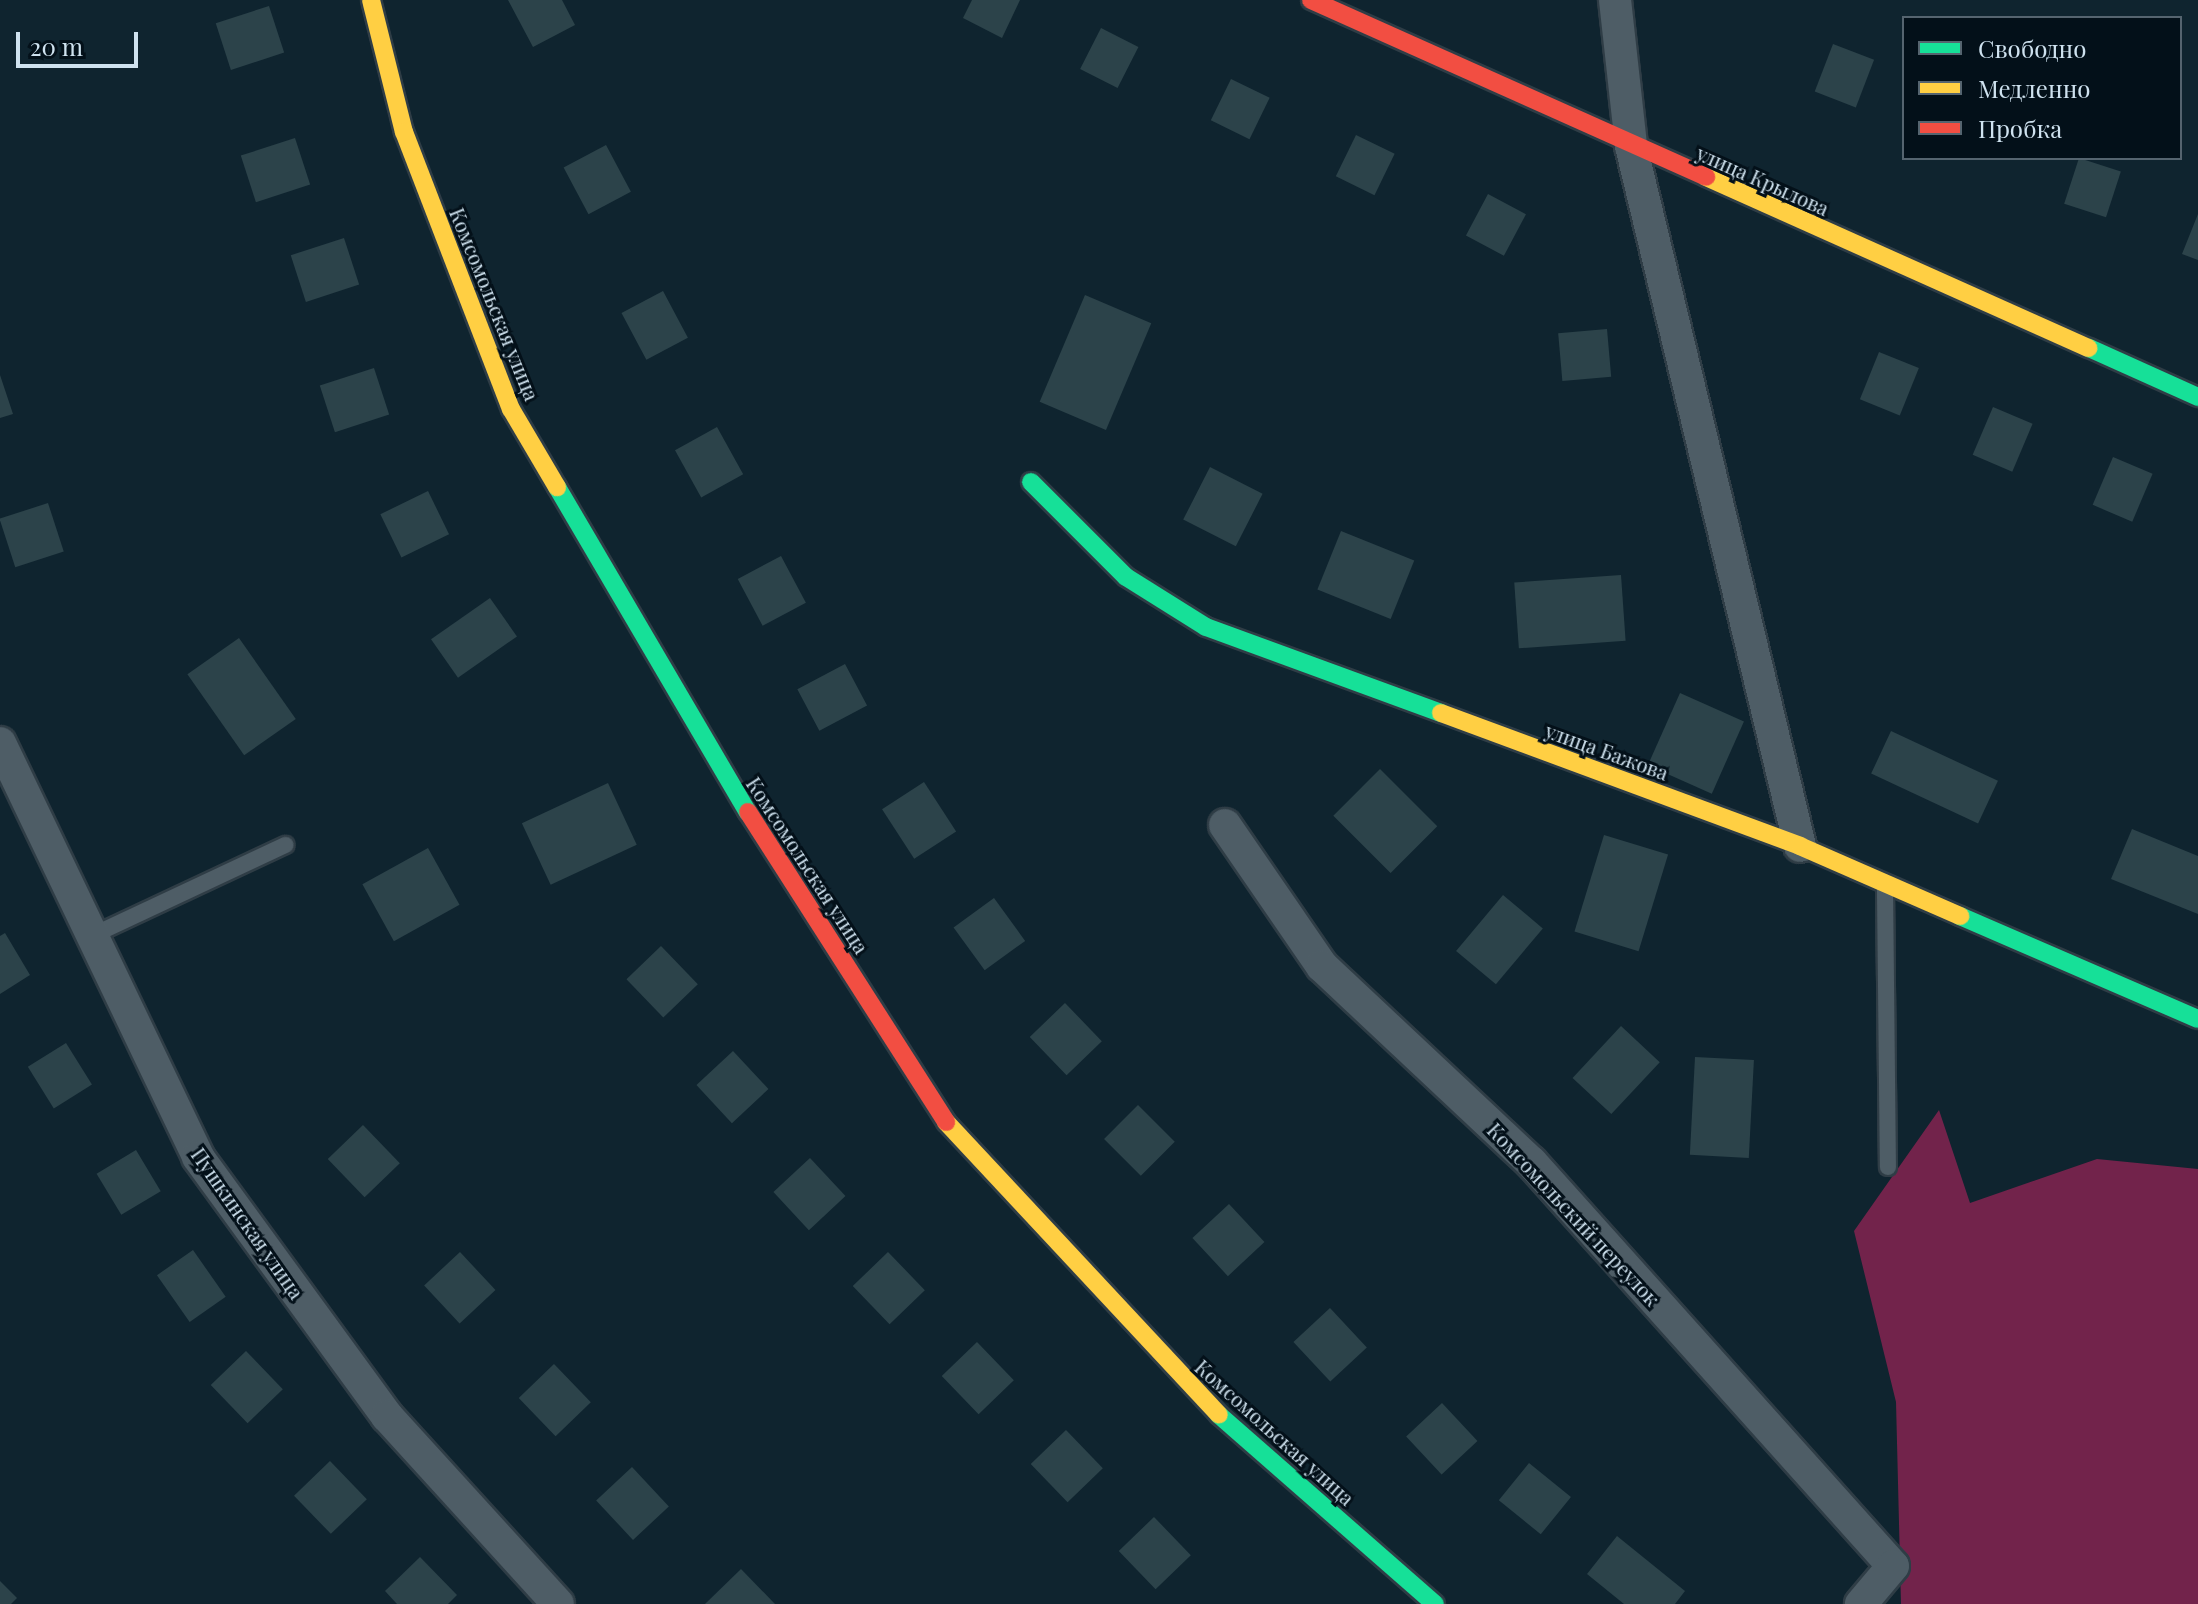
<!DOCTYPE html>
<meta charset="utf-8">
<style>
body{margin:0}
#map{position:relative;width:2198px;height:1604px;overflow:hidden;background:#0f242f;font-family:"Playfair Display",serif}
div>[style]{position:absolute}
.green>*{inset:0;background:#72234b}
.building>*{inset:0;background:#2c434a;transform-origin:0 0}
.roads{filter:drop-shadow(2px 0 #2f3d46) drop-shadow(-2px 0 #2f3d46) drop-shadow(0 2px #2f3d46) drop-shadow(0 -2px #2f3d46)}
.lane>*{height:16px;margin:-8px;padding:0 8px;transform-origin:8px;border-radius:8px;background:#4e5d66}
.street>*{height:32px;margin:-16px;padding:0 16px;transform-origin:16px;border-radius:16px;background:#4e5d66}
.fast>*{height:18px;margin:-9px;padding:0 9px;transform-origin:9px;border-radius:9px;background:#16e098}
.slow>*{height:18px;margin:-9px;padding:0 9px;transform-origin:9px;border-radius:9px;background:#ffcf43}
.jam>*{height:18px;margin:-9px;padding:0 9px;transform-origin:9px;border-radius:9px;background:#f24e42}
span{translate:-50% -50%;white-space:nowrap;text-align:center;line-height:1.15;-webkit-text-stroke:6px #031019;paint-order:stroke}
.street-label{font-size:20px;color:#cfe2ef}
.legend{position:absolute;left:1902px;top:16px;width:280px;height:144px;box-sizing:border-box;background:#031019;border:2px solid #55646f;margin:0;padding:10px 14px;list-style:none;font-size:24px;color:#cfe2ef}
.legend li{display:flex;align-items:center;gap:16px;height:40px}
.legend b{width:40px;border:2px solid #55646f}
.scale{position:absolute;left:16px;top:32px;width:122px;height:36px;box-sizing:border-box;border:4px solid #cfe2ef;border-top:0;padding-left:10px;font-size:24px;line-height:28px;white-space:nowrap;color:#cfe2ef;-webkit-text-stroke:6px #031019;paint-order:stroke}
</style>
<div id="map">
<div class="green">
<i style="clip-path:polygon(1939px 1110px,1970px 1203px,2097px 1159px,2198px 1169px,2198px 1604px,1901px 1604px,1896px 1402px,1854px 1231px)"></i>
</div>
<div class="building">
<i style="clip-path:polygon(508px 0,562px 0,575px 25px,533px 47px)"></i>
<i style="clip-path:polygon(972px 0,1020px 0,1002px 38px,963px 18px)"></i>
<i style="left:269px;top:6px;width:49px;height:56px;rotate:72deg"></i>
<i style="left:1101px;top:28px;width:42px;height:46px;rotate:27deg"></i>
<i style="left:1833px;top:44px;width:44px;height:51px;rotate:21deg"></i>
<i style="left:1231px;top:79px;width:43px;height:46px;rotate:26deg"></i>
<i style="left:1356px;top:135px;width:43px;height:46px;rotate:26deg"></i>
<i style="left:295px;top:138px;width:49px;height:57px;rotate:72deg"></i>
<i style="left:606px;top:145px;width:53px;height:48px;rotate:62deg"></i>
<i style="left:2079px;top:158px;width:44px;height:48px;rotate:18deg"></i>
<i style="left:1488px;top:194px;width:43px;height:47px;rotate:28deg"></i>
<i style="clip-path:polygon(2198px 214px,2198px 260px,2182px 254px)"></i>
<i style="left:344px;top:238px;width:49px;height:56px;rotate:72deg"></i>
<i style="left:663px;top:291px;width:53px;height:47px;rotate:62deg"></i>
<i style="left:1085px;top:295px;width:72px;height:116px;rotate:23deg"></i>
<i style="left:1607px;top:329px;width:48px;height:49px;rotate:85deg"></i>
<i style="left:1879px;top:352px;width:43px;height:51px;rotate:22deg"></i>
<i style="left:374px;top:368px;width:49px;height:57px;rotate:72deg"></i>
<i style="clip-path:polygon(0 375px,13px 414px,0 418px)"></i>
<i style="left:1993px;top:407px;width:43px;height:52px;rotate:23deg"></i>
<i style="left:717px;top:427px;width:54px;height:48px;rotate:61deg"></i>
<i style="left:2113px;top:457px;width:43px;height:52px;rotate:23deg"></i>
<i style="left:1210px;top:467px;width:59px;height:59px;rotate:27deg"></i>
<i style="left:428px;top:491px;width:48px;height:53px;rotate:64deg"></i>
<i style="left:48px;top:503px;width:51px;height:51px;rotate:72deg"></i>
<i style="left:1341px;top:531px;width:79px;height:63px;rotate:22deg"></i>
<i style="left:781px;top:556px;width:53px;height:49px;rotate:62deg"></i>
<i style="left:1621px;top:575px;width:66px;height:107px;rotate:86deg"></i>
<i style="left:490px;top:598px;width:47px;height:72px;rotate:55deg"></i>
<i style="left:239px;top:638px;width:99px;height:63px;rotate:55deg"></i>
<i style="left:845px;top:664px;width:47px;height:54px;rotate:62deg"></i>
<i style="left:1680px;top:693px;width:70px;height:79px;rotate:24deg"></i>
<i style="left:1891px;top:731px;width:118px;height:47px;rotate:25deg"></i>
<i style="left:1380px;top:769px;width:81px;height:66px;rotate:45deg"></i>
<i style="left:924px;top:782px;width:59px;height:50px;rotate:57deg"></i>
<i style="left:608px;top:783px;width:68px;height:95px;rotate:65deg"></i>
<i style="clip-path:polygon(2132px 829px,2198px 856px,2198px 914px,2111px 879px)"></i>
<i style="left:1604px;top:835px;width:67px;height:101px;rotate:17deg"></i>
<i style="left:428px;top:848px;width:65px;height:75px;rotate:61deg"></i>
<i style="left:1503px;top:895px;width:52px;height:73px;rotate:40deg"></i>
<i style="left:994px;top:898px;width:53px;height:50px;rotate:54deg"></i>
<i style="clip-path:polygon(5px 933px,30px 975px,0 994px,0 936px)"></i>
<i style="left:661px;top:946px;width:53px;height:48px;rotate:46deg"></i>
<i style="left:1065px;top:1003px;width:53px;height:49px;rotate:46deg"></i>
<i style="left:1621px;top:1026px;width:53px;height:71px;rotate:43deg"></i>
<i style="left:66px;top:1043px;width:49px;height:45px;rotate:58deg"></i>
<i style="left:733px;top:1051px;width:52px;height:50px;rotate:47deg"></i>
<i style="left:1695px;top:1057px;width:59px;height:98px;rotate:3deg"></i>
<i style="left:1138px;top:1105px;width:52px;height:48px;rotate:45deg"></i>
<i style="left:363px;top:1125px;width:53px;height:49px;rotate:46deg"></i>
<i style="left:136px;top:1150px;width:48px;height:46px;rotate:59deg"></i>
<i style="left:810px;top:1158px;width:52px;height:50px;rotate:47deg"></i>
<i style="left:1229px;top:1204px;width:52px;height:50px;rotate:47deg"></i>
<i style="left:193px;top:1250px;width:57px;height:44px;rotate:55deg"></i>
<i style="left:460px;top:1252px;width:52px;height:49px;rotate:47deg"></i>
<i style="left:888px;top:1252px;width:53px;height:49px;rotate:46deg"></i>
<i style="left:1330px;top:1308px;width:54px;height:50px;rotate:47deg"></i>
<i style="left:977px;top:1342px;width:53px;height:49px;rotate:46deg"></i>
<i style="left:246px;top:1351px;width:53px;height:49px;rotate:46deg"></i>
<i style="left:554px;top:1364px;width:53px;height:49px;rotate:46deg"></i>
<i style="left:1442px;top:1403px;width:52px;height:49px;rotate:47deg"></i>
<i style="left:1066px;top:1430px;width:53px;height:49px;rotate:46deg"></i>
<i style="left:330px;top:1461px;width:53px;height:50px;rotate:46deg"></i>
<i style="left:1529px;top:1463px;width:54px;height:48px;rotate:39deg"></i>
<i style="left:632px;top:1467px;width:54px;height:49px;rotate:47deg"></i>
<i style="left:1154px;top:1517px;width:53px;height:49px;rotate:46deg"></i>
<i style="clip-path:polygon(1617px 1536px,1685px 1591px,1675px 1604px,1624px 1604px,1587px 1574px)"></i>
<i style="clip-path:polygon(420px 1557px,457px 1595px,448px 1604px,397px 1604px,385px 1591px)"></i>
<i style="clip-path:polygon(741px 1569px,775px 1604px,705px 1604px)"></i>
<i style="clip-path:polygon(0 1581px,17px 1598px,11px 1604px,0 1604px)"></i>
</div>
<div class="roads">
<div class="lane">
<i style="left:1885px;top:889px;width:278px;rotate:89.4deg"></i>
<i style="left:89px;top:937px;width:217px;rotate:-25.1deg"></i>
</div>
<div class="street">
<i style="left:1615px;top:0;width:147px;rotate:83.7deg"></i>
<i style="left:1631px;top:146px;width:720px;rotate:76.43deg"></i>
<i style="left:0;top:743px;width:459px;rotate:64.4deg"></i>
<i style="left:198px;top:1157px;width:321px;rotate:53.9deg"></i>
<i style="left:387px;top:1416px;width:254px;rotate:47.7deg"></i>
<i style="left:1225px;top:825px;width:171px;rotate:55.5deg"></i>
<i style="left:1322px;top:966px;width:287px;rotate:43.2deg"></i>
<i style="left:1531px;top:1162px;width:542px;rotate:48.14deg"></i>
<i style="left:1893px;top:1566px;width:50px;rotate:130.1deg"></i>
</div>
<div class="fast">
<i style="left:2089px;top:348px;width:120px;rotate:24.2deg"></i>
<i style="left:1031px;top:482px;width:134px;rotate:45deg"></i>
<i style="left:1126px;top:577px;width:94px;rotate:32deg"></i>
<i style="left:1206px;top:627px;width:250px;rotate:20.1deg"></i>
<i style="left:557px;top:487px;width:377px;rotate:59.6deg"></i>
<i style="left:1960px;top:916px;width:259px;rotate:23.4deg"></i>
<i style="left:1219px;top:1415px;width:287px;rotate:41.2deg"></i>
</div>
<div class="slow">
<i style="left:371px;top:0;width:136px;rotate:76deg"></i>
<i style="left:404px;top:132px;width:297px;rotate:68.9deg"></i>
<i style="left:511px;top:409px;width:91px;rotate:59.5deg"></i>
<i style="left:1706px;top:177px;width:419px;rotate:24.1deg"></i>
<i style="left:1441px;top:713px;width:383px;rotate:20.3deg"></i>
<i style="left:1800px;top:846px;width:175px;rotate:23.6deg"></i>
<i style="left:946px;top:1122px;width:400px;rotate:47deg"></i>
</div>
<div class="jam">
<i style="left:1311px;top:0;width:433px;rotate:24.1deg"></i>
<i style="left:748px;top:812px;width:368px;rotate:57.4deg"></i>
</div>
</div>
<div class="street-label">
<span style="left:1763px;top:180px;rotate:24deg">улица Крылова</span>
<span style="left:495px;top:304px;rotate:68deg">Комсомольская улица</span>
<span style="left:1607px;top:751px;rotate:20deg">улица Бажова</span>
<span style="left:808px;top:865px;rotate:57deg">Комсомольская улица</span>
<span style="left:1574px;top:1214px;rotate:47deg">Комсомольский переулок</span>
<span style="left:248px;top:1223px;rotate:55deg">Пушкинская улица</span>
<span style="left:1275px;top:1432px;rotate:42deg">Комсомольская улица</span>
</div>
<ul class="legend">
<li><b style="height:10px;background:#16e098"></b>Свободно</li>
<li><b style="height:10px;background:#ffcf43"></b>Медленно</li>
<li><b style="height:10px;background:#f24e42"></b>Пробка</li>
</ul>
<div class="scale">20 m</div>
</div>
